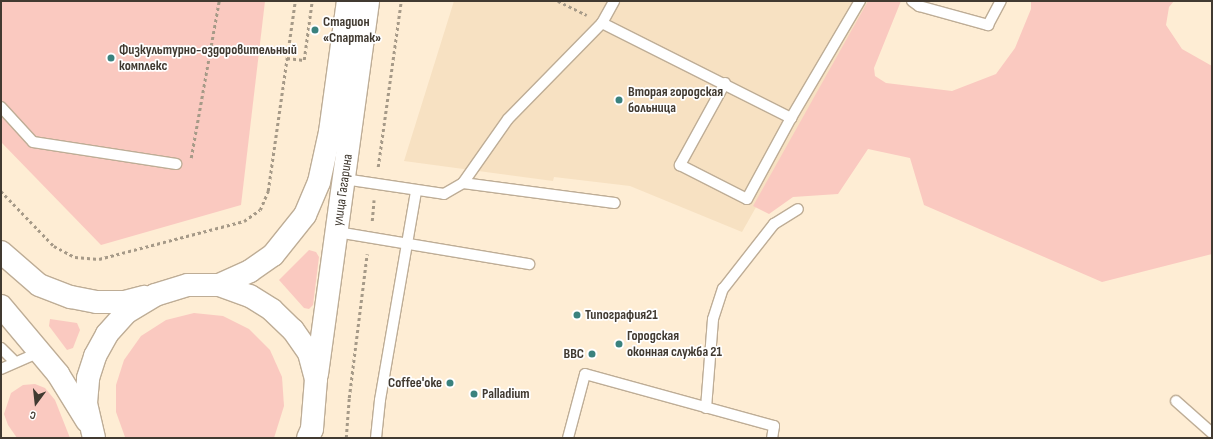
<!DOCTYPE html>
<meta charset="utf-8">
<style>
body{margin:0}
#map{position:relative;width:1213px;height:439px;overflow:hidden;background:#feedd4;font-family:"Sofia Sans Condensed",sans-serif}
div>[style]{position:absolute}
.built>*{inset:0;background:#f7e1c2}
.green>*{inset:0;background:#fac9c0}
.path>*{height:2.5px;margin-top:-1.25px;transform-origin:0;background:repeating-linear-gradient(90deg,#a69a88 0 3px,transparent 0 6px)}
.roads{filter:drop-shadow(1px 0 #bead96) drop-shadow(-1px 0 #bead96) drop-shadow(0 1px #bead96) drop-shadow(0 -1px #bead96)}
.service>*{height:10px;margin:-5px;padding:0 5px;transform-origin:5px;border-radius:5px;background:#fff}
.primary>*{height:22px;margin:-11px;padding:0 11px;transform-origin:11px;border-radius:11px;background:#fff}
.dots>*{width:11px;height:11px;translate:-50% -50%;box-sizing:border-box;border:2px solid #fff;border-radius:50%}
span{translate:-50% -50%;white-space:nowrap;text-align:center;line-height:1.15;-webkit-text-stroke:3.5px #fff;paint-order:stroke}
.poi-label{font-size:14px;color:#413a31;font-weight:700}
.left{translate:0 -50%;text-align:left}
.right{translate:-100% -50%;text-align:right}
.street-label{font-size:14px;color:#413a31}
.frame{position:absolute;inset:0;border:2px solid #413a31;pointer-events:none}
.north{position:absolute;left:16px;top:383px;width:40px;height:40px;-webkit-text-stroke:3px #fff;paint-order:stroke;rotate:195deg;font-size:11px;font-weight:700;line-height:16px;text-align:center;color:#413a31}
.north::after{content:'';display:block;margin:auto;width:14px;height:18px;background:#413a31;clip-path:polygon(50% 0,100% 100%,50% 72%,0 100%)}
</style>
<div id="map">
<div class="built">
<i style="clip-path:polygon(454px 1px,872px 1px,742px 232px,630px 186px,554px 177px,553px 181px,404px 161px)"></i>
</div>
<div class="green">
<i style="clip-path:polygon(1px 1px,265px 1px,241px 205px,101px 245px,1px 142px)"></i>
<i style="clip-path:polygon(868px 1px,901px 1px,874px 68px,875px 76px,886px 83px,952px 91px,996px 74px,1015px 48px,1031px 9px,1031px 1px,1174px 1px,1169px 7px,1166px 25px,1182px 49px,1212px 66px,1212px 254px,1102px 282px,924px 205px,910px 158px,868px 149px,838px 194px,793px 197px,769px 214px,753px 206px)"></i>
<i style="clip-path:polygon(309px 250px,316px 252px,319px 257px,313px 305px,309px 309px,304px 308px,279px 280px)"></i>
<i style="clip-path:polygon(194px 313px,223px 316px,249px 329px,270px 350px,282px 377px,284px 406px,274px 438px,125px 437px,116px 412px,116px 385px,124px 360px,141px 336px,166px 320px)"></i>
<i style="clip-path:polygon(50px 319px,77px 323px,80px 330px,73px 348px,67px 350px,49px 326px)"></i>
<i style="clip-path:polygon(35px 384px,45px 388px,55px 400px,70px 438px,17px 438px,8px 425px,4px 414px,11px 393px,23px 385px)"></i>
</div>
<div class="path">
<i style="left:558px;top:1px;width:32px;rotate:26deg"></i>
<i style="left:287px;top:58px;width:17px;rotate:7deg"></i>
<i style="left:304px;top:60px;width:60px;rotate:-82.3deg"></i>
<i style="left:191px;top:158px;width:159px;rotate:-79.9deg"></i>
<i style="left:378px;top:167px;width:168px;rotate:-82.1deg"></i>
<i style="left:1px;top:191px;width:76px;rotate:46.1deg"></i>
<i style="left:54px;top:246px;width:24px;rotate:28deg"></i>
<i style="left:75px;top:257px;width:24px;rotate:5deg"></i>
<i style="left:99px;top:259px;width:150px;rotate:-14.7deg"></i>
<i style="left:244px;top:221px;width:19px;rotate:-35deg"></i>
<i style="left:260px;top:210px;width:21px;rotate:-67deg"></i>
<i style="left:268px;top:191px;width:192px;rotate:-81.9deg"></i>
<i style="left:372px;top:221px;width:21px;rotate:-85deg"></i>
<i style="left:346px;top:438px;width:40px;rotate:-85.7deg"></i>
<i style="left:349px;top:398px;width:145px;rotate:-82.9deg"></i>
</div>
<div class="roads">
<div class="service">
<i style="left:912px;top:1px;width:9px;rotate:36deg"></i>
<i style="left:919px;top:6px;width:72px;rotate:15.4deg"></i>
<i style="left:988px;top:25px;width:27px;rotate:-62deg"></i>
<i style="left:602px;top:23px;width:212px;rotate:26.7deg"></i>
<i style="left:791px;top:118px;width:136px;rotate:-59.5deg"></i>
<i style="left:725px;top:83px;width:94px;rotate:118.8deg"></i>
<i style="left:680px;top:165px;width:75px;rotate:26.9deg"></i>
<i style="left:747px;top:199px;width:92px;rotate:-61.5deg"></i>
<i style="left:1px;top:107px;width:47px;rotate:47.6deg"></i>
<i style="left:33px;top:142px;width:145px;rotate:8.7deg"></i>
<i style="left:344px;top:179px;width:101px;rotate:8.5deg"></i>
<i style="left:444px;top:194px;width:22px;rotate:-30deg"></i>
<i style="left:463px;top:183px;width:78px;rotate:-54.9deg"></i>
<i style="left:508px;top:119px;width:134px;rotate:-45.6deg"></i>
<i style="left:602px;top:23px;width:25px;rotate:-61deg"></i>
<i style="left:463px;top:183px;width:153px;rotate:7.5deg"></i>
<i style="left:337px;top:232px;width:195px;rotate:9.5deg"></i>
<i style="left:1px;top:348px;width:20px;rotate:45deg"></i>
<i style="left:1px;top:369px;width:43px;rotate:-23.6deg"></i>
<i style="left:1176px;top:401px;width:48px;rotate:41.6deg"></i>
<i style="left:706px;top:408px;width:89px;rotate:-85.5deg"></i>
<i style="left:713px;top:319px;width:32px;rotate:-72deg"></i>
<i style="left:723px;top:289px;width:83px;rotate:-51.9deg"></i>
<i style="left:774px;top:224px;width:28px;rotate:-32deg"></i>
<i style="left:376px;top:438px;width:38px;rotate:-84deg"></i>
<i style="left:380px;top:400px;width:212px;rotate:-80.2deg"></i>
<i style="left:568px;top:438px;width:66px;rotate:-75.1deg"></i>
<i style="left:585px;top:374px;width:196px;rotate:15.4deg"></i>
<i style="left:774px;top:426px;width:12px;rotate:99deg"></i>
</div>
<div class="primary">
<i style="left:1px;top:252px;width:50px;rotate:41deg"></i>
<i style="left:39px;top:285px;width:34px;rotate:21deg"></i>
<i style="left:71px;top:297px;width:26px;rotate:11deg"></i>
<i style="left:97px;top:302px;width:28px"></i>
<i style="left:125px;top:302px;width:20px;rotate:-15deg"></i>
<i style="left:219px;top:285px;width:34px;rotate:-24deg"></i>
<i style="left:250px;top:271px;width:28px;rotate:-35deg"></i>
<i style="left:273px;top:255px;width:51px;rotate:-51.3deg"></i>
<i style="left:305px;top:215px;width:36px;rotate:-67deg"></i>
<i style="left:319px;top:182px;width:51px;rotate:-77.6deg"></i>
<i style="left:330px;top:132px;width:132px;rotate:-82.2deg"></i>
<i style="left:1px;top:306px;width:89px;rotate:50deg"></i>
<i style="left:58px;top:374px;width:55px;rotate:58.3deg"></i>
<i style="left:317px;top:374px;width:376px;rotate:-82.2deg"></i>
<i style="left:94px;top:438px;width:36px;rotate:-103deg"></i>
<i style="left:86px;top:403px;width:25px;rotate:-85deg"></i>
<i style="left:88px;top:378px;width:23px;rotate:-72deg"></i>
<i style="left:95px;top:356px;width:25px;rotate:-61deg"></i>
<i style="left:107px;top:334px;width:30px;rotate:-48deg"></i>
<i style="left:127px;top:312px;width:33px;rotate:-31deg"></i>
<i style="left:155px;top:295px;width:34px;rotate:-17deg"></i>
<i style="left:188px;top:285px;width:31px"></i>
<i style="left:219px;top:285px;width:33px;rotate:20deg"></i>
<i style="left:250px;top:296px;width:26px;rotate:32deg"></i>
<i style="left:272px;top:310px;width:29px;rotate:44deg"></i>
<i style="left:293px;top:330px;width:28px;rotate:55deg"></i>
<i style="left:309px;top:353px;width:27px;rotate:75deg"></i>
<i style="left:316px;top:379px;width:50px;rotate:94.6deg"></i>
<i style="left:312px;top:429px;width:10px;rotate:114deg"></i>
</div>
</div>
<div class="dots">
<i style="left:315px;top:30px;background:#3a827e"></i>
<i style="left:111px;top:58px;background:#3a827e"></i>
<i style="left:619px;top:100px;background:#3a827e"></i>
<i style="left:577px;top:315px;background:#3a827e"></i>
<i style="left:619px;top:344px;background:#3a827e"></i>
<i style="left:592px;top:354px;background:#3a827e"></i>
<i style="left:450px;top:383px;background:#3a827e"></i>
<i style="left:474px;top:394px;background:#3a827e"></i>
</div>
<div class="poi-label">
<span class="left" style="left:323px;top:30px">Стадион<br>«Спартак»</span>
<span class="left" style="left:119px;top:58px">Физкультурно-оздоровительный<br>комплекс</span>
<span class="left" style="left:628px;top:100px">Вторая городская<br>больница</span>
<span class="left" style="left:585px;top:315px">Типография21</span>
<span class="left" style="left:627px;top:344px">Городская<br>оконная служба 21</span>
<span class="right" style="left:584px;top:354px">ВВС</span>
<span class="right" style="left:442px;top:383px">Coffee'oke</span>
<span class="left" style="left:482px;top:394px">Palladium</span>
</div>
<div class="street-label">
<span style="left:343px;top:190px;rotate:-82deg">улица Гагарина</span>
</div>
<div class="frame"></div>
<div class="north">С</div>
</div>
